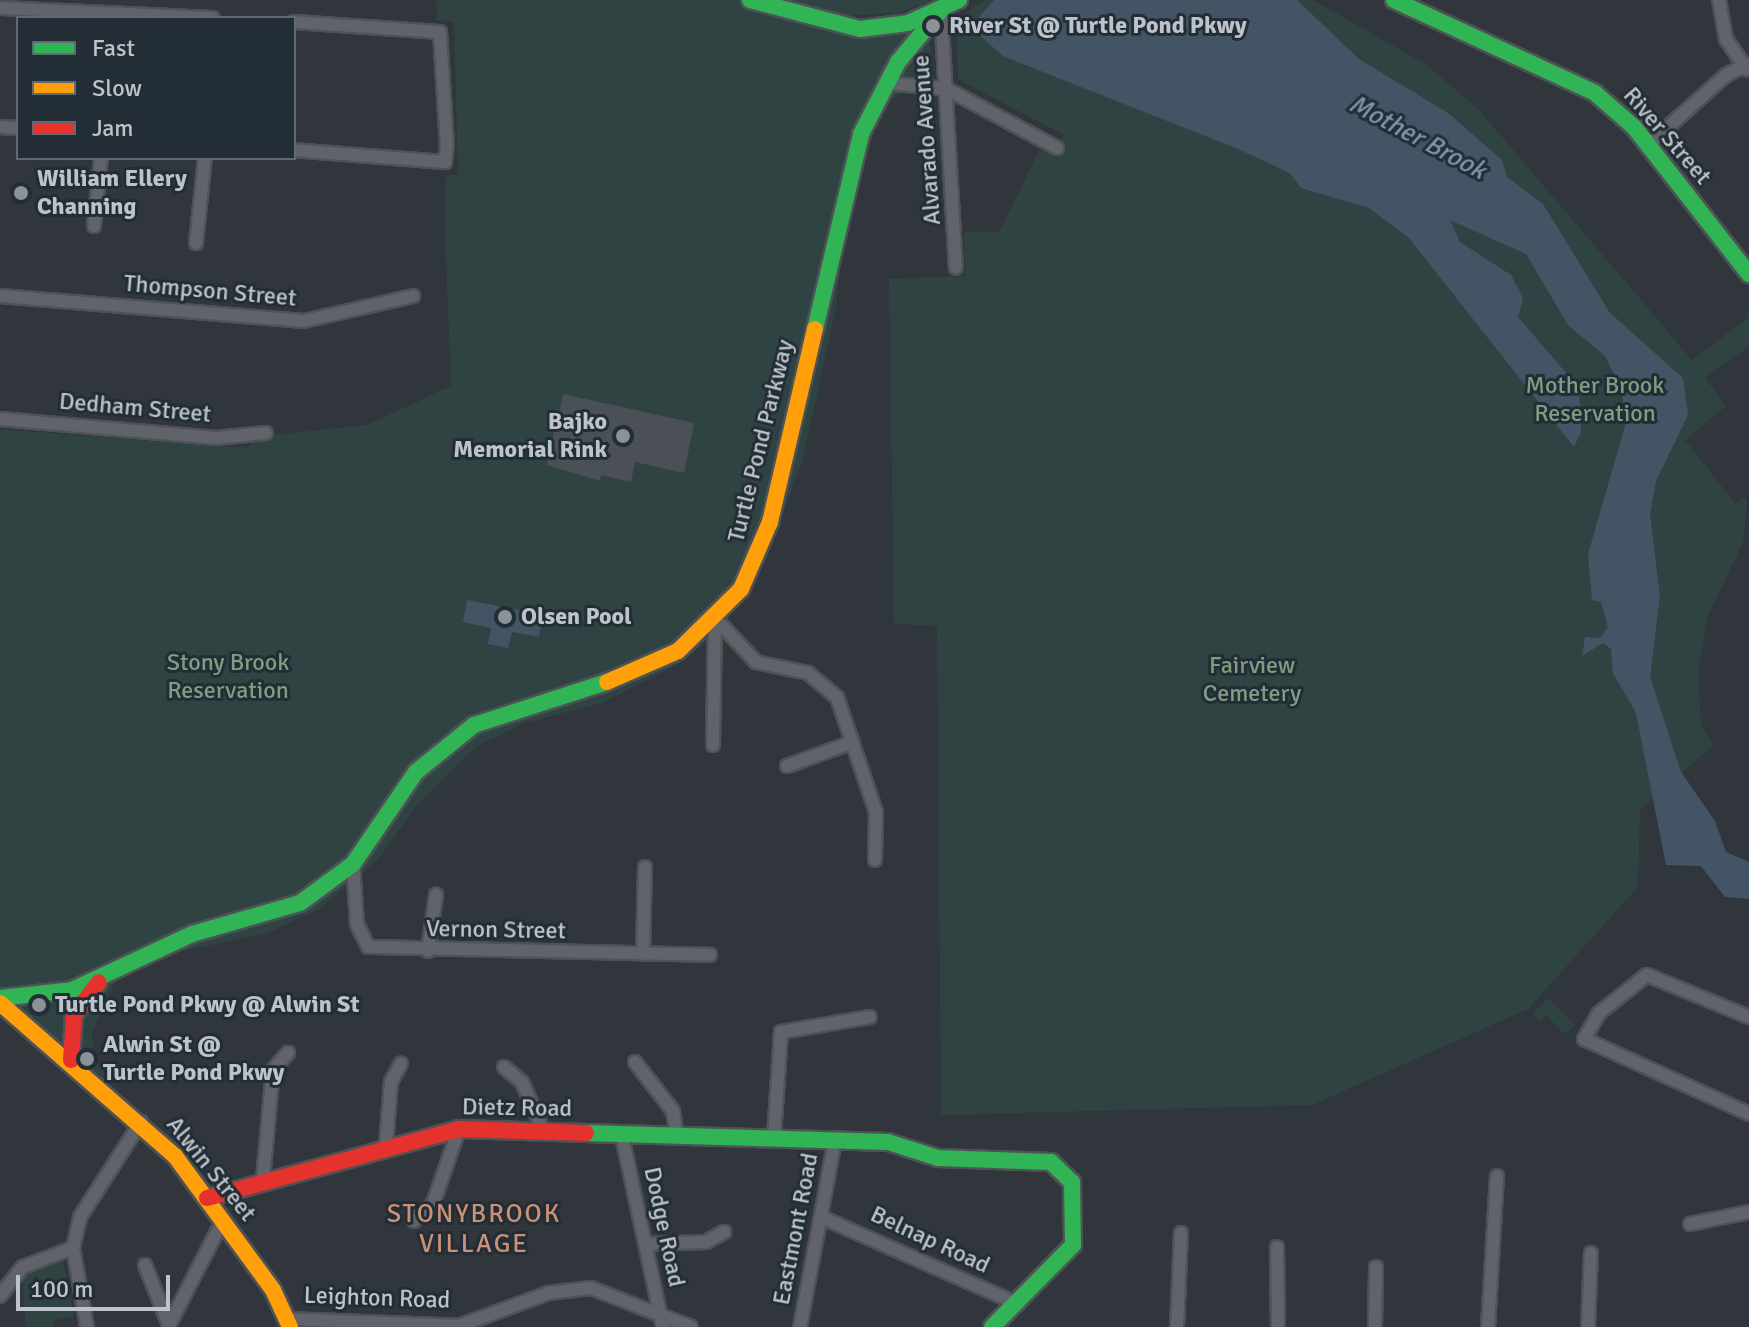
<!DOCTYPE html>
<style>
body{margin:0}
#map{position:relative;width:1749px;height:1327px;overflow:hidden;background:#30363c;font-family:Signika,sans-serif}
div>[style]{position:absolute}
.green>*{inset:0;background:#304343}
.water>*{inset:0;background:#435565}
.building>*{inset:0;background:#4a5055}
.roads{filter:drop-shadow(2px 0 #4e5256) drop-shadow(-2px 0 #4e5256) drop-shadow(0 2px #4e5256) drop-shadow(0 -2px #4e5256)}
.street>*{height:12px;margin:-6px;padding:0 6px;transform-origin:6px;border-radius:6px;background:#60646a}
.fast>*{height:16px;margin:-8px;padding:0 8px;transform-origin:8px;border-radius:8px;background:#30b455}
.slow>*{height:16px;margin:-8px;padding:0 8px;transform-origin:8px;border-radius:8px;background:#ff9f0a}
.jam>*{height:16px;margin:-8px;padding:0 8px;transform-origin:8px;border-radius:8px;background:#e5322d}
.dots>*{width:22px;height:22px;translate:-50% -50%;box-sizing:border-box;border:4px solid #232d36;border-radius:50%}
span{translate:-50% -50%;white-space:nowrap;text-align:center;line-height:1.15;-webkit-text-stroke:6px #232d36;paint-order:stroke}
.poi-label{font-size:24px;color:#bcc3cb;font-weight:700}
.left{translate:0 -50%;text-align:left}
.right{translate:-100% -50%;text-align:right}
.street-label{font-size:24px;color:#bcc3cb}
.park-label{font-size:24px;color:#7d9e81}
.water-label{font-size:26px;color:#8196aa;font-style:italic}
.neighbourhood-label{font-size:26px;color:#ca9177;letter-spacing:2px}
.legend{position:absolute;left:16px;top:16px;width:280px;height:144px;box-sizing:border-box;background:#232d36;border:2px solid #606972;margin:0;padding:10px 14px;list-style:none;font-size:24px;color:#bcc3cb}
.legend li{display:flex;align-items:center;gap:16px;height:40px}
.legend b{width:40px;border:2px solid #606972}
.scale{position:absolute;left:16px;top:1275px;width:154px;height:36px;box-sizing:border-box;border:4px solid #bcc3cb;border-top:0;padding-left:10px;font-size:24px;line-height:28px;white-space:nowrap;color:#bcc3cb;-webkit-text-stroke:6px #232d36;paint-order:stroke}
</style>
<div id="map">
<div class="green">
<i style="clip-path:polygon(436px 0,740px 0,829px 32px,928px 22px,934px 90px,904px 90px,881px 107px,845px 227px,836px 307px,803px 459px,768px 555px,718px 632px,677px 665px,602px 703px,522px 724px,477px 746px,417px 805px,377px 861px,319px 909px,268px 933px,168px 954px,115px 982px,92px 1033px,94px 1058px,109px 1079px,97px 1088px,0 1014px,0 429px,248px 448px,252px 437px,367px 425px,451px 386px,445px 233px,446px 175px,458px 175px,454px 22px,437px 20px)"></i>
<i style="clip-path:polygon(781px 0,932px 0,899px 13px,839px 16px)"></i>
<i style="clip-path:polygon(984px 0,1313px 0,1427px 65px,1480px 111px,1692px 360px,1749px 317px,1749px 346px,1705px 378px,1726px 406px,1685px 440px,1736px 504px,1745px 497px,1747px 503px,1743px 542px,1708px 616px,1698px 670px,1701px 724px,1713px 745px,1640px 810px,1638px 887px,1528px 1009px,1312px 1105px,941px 1115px,937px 626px,894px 624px,889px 279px,965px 276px,964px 232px,999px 232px,1040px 149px,1054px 156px,1064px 135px,958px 79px,957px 19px)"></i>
<i style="clip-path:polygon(1548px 998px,1575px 1025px,1565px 1034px,1547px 1016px,1539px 1021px,1533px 1014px)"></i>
<i style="clip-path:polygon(63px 1259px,74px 1317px,54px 1320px,54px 1327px,26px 1327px,22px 1279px,47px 1261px)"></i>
</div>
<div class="water">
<i style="clip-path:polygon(994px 0,1297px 0,1359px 59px,1448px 113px,1502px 160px,1507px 177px,1543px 204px,1610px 313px,1683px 378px,1688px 415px,1656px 481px,1650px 514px,1660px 596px,1650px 677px,1681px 772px,1715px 821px,1726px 852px,1749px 862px,1749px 899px,1725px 897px,1701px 866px,1666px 865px,1636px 713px,1613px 673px,1611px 649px,1603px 643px,1582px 656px,1585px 637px,1600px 638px,1608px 627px,1601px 602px,1592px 600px,1588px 554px,1625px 426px,1622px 391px,1605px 356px,1568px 325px,1526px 254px,1450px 220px,1460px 242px,1511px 275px,1523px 298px,1518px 317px,1579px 388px,1581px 432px,1574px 447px,1409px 238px,1369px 208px,1301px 188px,1290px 173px,1238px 149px,1003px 56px,970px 27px)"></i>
<i style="clip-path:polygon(467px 600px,543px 615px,539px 637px,512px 632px,508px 648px,488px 644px,491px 628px,463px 622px)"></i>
</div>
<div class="building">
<i style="clip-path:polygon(563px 394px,694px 423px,684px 473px,635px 462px,631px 482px,601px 475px,600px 481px,547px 465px,555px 428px,545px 426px,548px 416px,558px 419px)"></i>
</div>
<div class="roads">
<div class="street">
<i style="left:1719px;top:0;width:40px;rotate:80deg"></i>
<i style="left:1726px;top:39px;width:37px;rotate:56deg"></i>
<i style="left:0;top:8px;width:213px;rotate:2.7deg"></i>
<i style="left:941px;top:10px;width:258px;rotate:86.7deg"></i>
<i style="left:294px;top:22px;width:146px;rotate:3.9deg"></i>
<i style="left:440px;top:32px;width:113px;rotate:86.5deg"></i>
<i style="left:447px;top:145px;width:17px;rotate:97deg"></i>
<i style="left:445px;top:162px;width:151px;rotate:-175.5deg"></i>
<i style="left:886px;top:83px;width:61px;rotate:5.6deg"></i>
<i style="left:947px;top:89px;width:125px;rotate:28.2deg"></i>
<i style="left:0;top:127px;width:18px;rotate:3deg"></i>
<i style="left:1648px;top:145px;width:105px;rotate:-41.9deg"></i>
<i style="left:1726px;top:75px;width:25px;rotate:-26deg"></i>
<i style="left:94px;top:226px;width:68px;rotate:-84.1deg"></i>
<i style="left:196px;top:243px;width:85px;rotate:-84deg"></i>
<i style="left:0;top:296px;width:305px;rotate:4.7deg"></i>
<i style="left:304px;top:321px;width:112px;rotate:-12.9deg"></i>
<i style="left:0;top:419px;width:217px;rotate:5deg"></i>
<i style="left:216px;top:438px;width:50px;rotate:-5.7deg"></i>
<i style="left:715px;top:618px;width:60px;rotate:47deg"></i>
<i style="left:756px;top:662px;width:53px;rotate:11.9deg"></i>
<i style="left:808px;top:673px;width:38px;rotate:40deg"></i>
<i style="left:837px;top:697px;width:121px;rotate:71.3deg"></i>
<i style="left:876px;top:812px;width:48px;rotate:91.2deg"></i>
<i style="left:713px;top:745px;width:127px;rotate:-89.1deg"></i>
<i style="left:787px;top:766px;width:70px;rotate:-20deg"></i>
<i style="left:353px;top:864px;width:60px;rotate:86.2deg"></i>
<i style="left:357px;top:924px;width:25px;rotate:64deg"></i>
<i style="left:368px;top:947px;width:342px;rotate:1.3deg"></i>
<i style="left:428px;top:951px;width:57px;rotate:-81.9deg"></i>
<i style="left:643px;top:954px;width:87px;rotate:-88.7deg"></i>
<i style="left:1749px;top:1017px;width:110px;rotate:-157.6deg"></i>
<i style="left:1647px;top:975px;width:61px;rotate:141.6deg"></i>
<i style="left:1599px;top:1013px;width:30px;rotate:120deg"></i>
<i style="left:1584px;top:1039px;width:181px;rotate:24.4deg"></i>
<i style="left:635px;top:1062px;width:62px;rotate:52.2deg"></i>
<i style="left:673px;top:1111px;width:25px;rotate:81deg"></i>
<i style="left:504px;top:1067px;width:23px;rotate:40deg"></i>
<i style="left:522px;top:1082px;width:52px;rotate:66.4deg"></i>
<i style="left:622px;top:1136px;width:195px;rotate:77.9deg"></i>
<i style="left:774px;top:1137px;width:105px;rotate:-86.2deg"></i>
<i style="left:781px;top:1032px;width:90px;rotate:-9.6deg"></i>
<i style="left:386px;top:1145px;width:63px;rotate:-85.5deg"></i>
<i style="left:391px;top:1082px;width:21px;rotate:-62deg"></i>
<i style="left:263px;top:1179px;width:109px;rotate:-84.8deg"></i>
<i style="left:273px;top:1070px;width:23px;rotate:-49deg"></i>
<i style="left:823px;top:1218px;width:213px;rotate:23.8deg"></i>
<i style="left:414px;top:1221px;width:25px;rotate:-42deg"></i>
<i style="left:433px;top:1204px;width:79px;rotate:-70.9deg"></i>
<i style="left:1690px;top:1224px;width:60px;rotate:-11.5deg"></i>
<i style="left:648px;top:1244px;width:58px;rotate:-2deg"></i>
<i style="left:706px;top:1242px;width:21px;rotate:-29deg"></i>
<i style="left:1277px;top:1247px;width:80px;rotate:89.3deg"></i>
<i style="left:145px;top:1265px;width:65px;rotate:68.2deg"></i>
<i style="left:0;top:1296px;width:37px;rotate:-52deg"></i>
<i style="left:23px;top:1267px;width:53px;rotate:-20.8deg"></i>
<i style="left:288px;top:1319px;width:171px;rotate:2.3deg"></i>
<i style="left:459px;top:1326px;width:95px;rotate:-20.3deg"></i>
<i style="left:548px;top:1293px;width:43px;rotate:-6.6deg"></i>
<i style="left:591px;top:1288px;width:107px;rotate:21.3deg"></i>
<i style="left:87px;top:1327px;width:80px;rotate:-100deg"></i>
<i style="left:73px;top:1248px;width:32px;rotate:-77deg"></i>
<i style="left:80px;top:1217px;width:113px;rotate:-57.3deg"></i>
<i style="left:168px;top:1327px;width:120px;rotate:-62.8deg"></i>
<i style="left:800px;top:1327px;width:190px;rotate:-79.4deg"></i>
<i style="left:1177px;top:1327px;width:94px;rotate:-87.6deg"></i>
<i style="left:1375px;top:1327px;width:60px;rotate:-89deg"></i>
<i style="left:1488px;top:1327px;width:151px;rotate:-86.6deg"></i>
<i style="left:1588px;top:1327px;width:74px;rotate:-87.7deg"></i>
</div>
<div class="fast">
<i style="left:750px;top:0;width:114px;rotate:14.8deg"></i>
<i style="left:860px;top:29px;width:48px;rotate:-7.1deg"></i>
<i style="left:908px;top:23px;width:56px;rotate:-24.3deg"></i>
<i style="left:1394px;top:0;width:221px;rotate:24.8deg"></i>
<i style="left:1595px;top:93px;width:52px;rotate:41.1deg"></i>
<i style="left:1634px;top:127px;width:187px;rotate:52deg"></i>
<i style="left:815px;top:329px;width:200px;rotate:-76.7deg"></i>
<i style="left:861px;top:134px;width:81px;rotate:-62.8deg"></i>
<i style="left:898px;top:62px;width:67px;rotate:-50.4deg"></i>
<i style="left:0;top:998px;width:72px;rotate:-6.3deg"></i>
<i style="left:72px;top:990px;width:132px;rotate:-25deg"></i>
<i style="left:192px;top:934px;width:112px;rotate:-16deg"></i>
<i style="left:300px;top:903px;width:66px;rotate:-36.3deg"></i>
<i style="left:353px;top:864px;width:112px;rotate:-55.6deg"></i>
<i style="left:416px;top:772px;width:75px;rotate:-39deg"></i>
<i style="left:474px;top:725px;width:140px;rotate:-17.9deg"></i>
<i style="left:586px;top:1133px;width:302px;rotate:1.7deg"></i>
<i style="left:888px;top:1142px;width:52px;rotate:17.7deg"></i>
<i style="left:938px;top:1158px;width:113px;rotate:2deg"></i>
<i style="left:1051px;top:1162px;width:29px;rotate:44deg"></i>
<i style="left:1072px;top:1182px;width:63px;rotate:89.1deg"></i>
<i style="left:1073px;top:1245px;width:115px;rotate:134.6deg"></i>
</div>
<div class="slow">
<i style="left:607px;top:682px;width:77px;rotate:-23.6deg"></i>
<i style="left:678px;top:651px;width:88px;rotate:-44.5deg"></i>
<i style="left:741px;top:589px;width:73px;rotate:-66.6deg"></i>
<i style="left:770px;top:522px;width:198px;rotate:-76.9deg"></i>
<i style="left:0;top:1003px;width:232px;rotate:41.2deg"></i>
<i style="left:175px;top:1156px;width:166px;rotate:53.8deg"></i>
<i style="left:273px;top:1290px;width:41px;rotate:65.3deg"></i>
</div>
<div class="jam">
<i style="left:71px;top:1060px;width:45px;rotate:-86.2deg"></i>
<i style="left:74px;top:1015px;width:41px;rotate:-52.9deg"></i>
<i style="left:207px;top:1198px;width:261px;rotate:-15.3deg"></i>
<i style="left:459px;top:1129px;width:127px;rotate:1.8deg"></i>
</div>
</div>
<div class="dots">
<i style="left:933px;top:26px;background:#8b9299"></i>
<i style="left:21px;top:193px;background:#8b9299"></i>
<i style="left:623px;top:436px;background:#8b9299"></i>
<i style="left:505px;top:617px;background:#8b9299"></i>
<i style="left:39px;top:1005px;background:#8b9299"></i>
<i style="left:87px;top:1059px;background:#8b9299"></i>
</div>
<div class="poi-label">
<span class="left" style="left:949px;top:26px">River St @ Turtle Pond Pkwy</span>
<span class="left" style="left:37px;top:193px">William Ellery<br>Channing</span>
<span class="right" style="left:607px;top:436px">Bajko<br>Memorial Rink</span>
<span class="left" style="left:521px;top:617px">Olsen Pool</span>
<span class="left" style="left:55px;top:1005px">Turtle Pond Pkwy @ Alwin St</span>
<span class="left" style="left:103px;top:1059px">Alwin St @<br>Turtle Pond Pkwy</span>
</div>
<div class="street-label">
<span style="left:1667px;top:136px;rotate:49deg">River Street</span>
<span style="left:927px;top:140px;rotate:-94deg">Alvarado Avenue</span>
<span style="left:210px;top:291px;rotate:5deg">Thompson Street</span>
<span style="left:135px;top:408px;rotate:5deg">Dedham Street</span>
<span style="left:761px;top:441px;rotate:-76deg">Turtle Pond Parkway</span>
<span style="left:496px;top:930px;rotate:1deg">Vernon Street</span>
<span style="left:517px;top:1108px;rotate:1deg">Dietz Road</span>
<span style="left:211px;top:1169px;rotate:51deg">Alwin Street</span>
<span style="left:664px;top:1227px;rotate:78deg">Dodge Road</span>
<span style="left:796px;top:1229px;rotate:-79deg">Eastmont Road</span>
<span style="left:930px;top:1240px;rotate:25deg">Belnap Road</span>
<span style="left:377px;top:1298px;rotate:2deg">Leighton Road</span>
</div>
<div class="park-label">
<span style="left:1595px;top:400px">Mother Brook<br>Reservation</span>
<span style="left:228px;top:677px">Stony Brook<br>Reservation</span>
<span style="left:1252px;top:680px">Fairview<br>Cemetery</span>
</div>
<div class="water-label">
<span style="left:1417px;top:138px;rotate:28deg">Mother Brook</span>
</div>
<div class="neighbourhood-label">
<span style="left:474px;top:1230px">STONYBROOK<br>VILLAGE</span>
</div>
<ul class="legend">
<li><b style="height:10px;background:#30b455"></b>Fast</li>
<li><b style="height:10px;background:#ff9f0a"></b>Slow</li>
<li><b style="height:10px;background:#e5322d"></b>Jam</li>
</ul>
<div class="scale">100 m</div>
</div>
